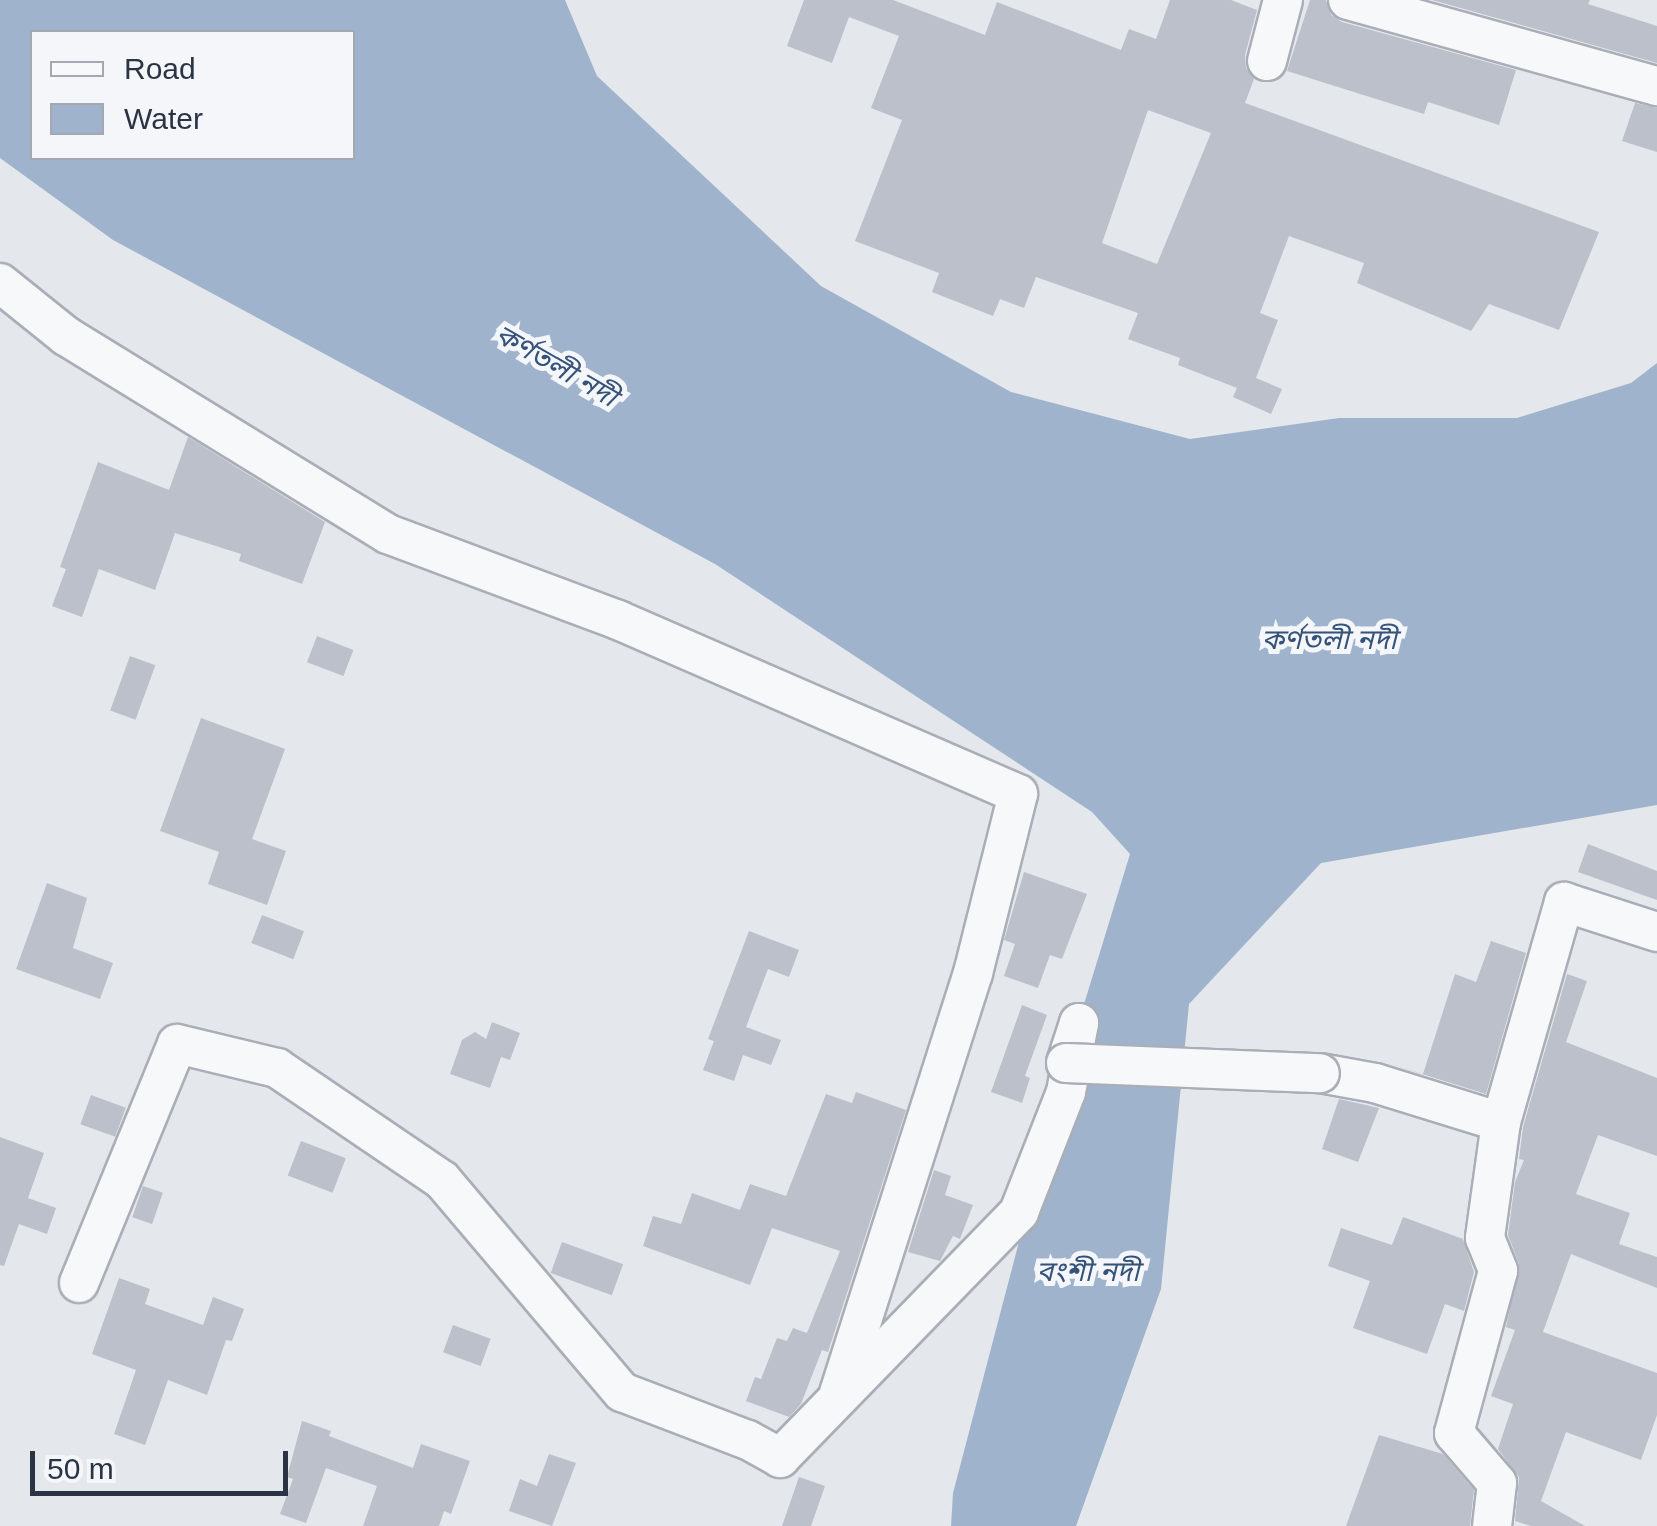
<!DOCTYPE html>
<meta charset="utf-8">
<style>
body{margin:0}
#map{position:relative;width:1657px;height:1526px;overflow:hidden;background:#e4e7ec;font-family:Arial,"Noto Sans Bengali",sans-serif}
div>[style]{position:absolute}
.water>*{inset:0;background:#9fb4cc}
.building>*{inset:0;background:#bbc0ca;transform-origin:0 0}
.roads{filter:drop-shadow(2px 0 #a9aeb7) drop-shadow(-2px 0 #a9aeb7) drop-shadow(0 2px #a9aeb7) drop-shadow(0 -2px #a9aeb7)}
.street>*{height:38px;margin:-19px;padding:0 19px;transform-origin:19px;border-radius:19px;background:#f7f8fa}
.bridges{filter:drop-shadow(2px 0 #a9aeb7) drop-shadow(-2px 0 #a9aeb7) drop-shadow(0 2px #a9aeb7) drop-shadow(0 -2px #a9aeb7)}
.street-bridge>*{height:38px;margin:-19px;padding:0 19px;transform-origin:19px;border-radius:19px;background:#f7f8fa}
span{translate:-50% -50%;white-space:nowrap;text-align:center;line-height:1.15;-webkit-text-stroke:10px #f4f6f9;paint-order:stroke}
.water-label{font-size:28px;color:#34527a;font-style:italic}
.legend{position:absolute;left:30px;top:30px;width:325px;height:130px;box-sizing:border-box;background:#f4f6f9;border:2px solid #a4a8b1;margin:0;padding:12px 18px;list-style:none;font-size:30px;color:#2b3445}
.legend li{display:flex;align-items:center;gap:20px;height:50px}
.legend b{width:50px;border:2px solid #a4a8b1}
.scale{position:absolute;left:30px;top:1451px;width:258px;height:45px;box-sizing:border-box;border:5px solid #2b3445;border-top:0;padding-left:12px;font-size:30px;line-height:35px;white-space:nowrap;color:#2b3445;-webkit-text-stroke:8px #f4f6f9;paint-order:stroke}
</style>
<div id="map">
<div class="water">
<i style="clip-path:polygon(evenodd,0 0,565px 0,597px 76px,821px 286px,1011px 392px,1190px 439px,1339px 418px,1517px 418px,1631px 383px,1657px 363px,1657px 805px,1321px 863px,1189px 1004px,1161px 1289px,1076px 1526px,951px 1526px,953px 1493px,1066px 1063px,1130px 854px,1092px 812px,715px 564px,113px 240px,0 158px,0 0,32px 32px,352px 32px,352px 158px,32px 158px,32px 32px)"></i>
</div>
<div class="building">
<i style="clip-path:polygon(evenodd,804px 0,893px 0,985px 35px,997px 2px,1121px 50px,1129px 29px,1156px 39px,1170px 0,1231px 0,1257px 10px,1245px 55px,1246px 68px,1254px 79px,1245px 103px,1599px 232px,1559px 330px,1489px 304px,1471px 331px,1357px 283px,1364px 263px,1289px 236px,1260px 313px,1278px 320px,1256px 378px,1282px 389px,1271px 414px,1233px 397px,1237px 388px,1178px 365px,1180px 358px,1128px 339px,1138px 313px,1036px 277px,1024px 308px,1000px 299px,993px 316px,932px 292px,939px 273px,855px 241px,902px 120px,871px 108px,899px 36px,849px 17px,832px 63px,787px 46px,804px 0,1148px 110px,1211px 133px,1157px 264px,1102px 243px,1148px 110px)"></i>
<i style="clip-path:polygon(1310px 0,1326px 0,1331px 15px,1342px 22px,1516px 70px,1499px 125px,1428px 102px,1424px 114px,1287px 71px)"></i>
<i style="clip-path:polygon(1432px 0,1590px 0,1588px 4px,1657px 26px,1657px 63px)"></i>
<i style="clip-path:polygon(1635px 103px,1657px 108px,1657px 152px,1622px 141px)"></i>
<i style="clip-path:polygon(188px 437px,325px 522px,302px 584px,239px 561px,241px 554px,175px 533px,155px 590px,99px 569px,82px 617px,52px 606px,66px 569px,60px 567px,98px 462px,169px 490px)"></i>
<i style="left:317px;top:636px;width:39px;height:28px;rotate:21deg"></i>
<i style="left:130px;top:656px;width:27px;height:58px;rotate:20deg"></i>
<i style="clip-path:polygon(201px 718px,285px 749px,252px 839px,286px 851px,267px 905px,208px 884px,219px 852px,160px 831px)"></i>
<i style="clip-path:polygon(1588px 844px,1657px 871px,1657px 900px,1578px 872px)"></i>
<i style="clip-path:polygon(1024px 872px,1087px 894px,1062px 959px,1050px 955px,1038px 988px,1004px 976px,1015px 944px,1004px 940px)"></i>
<i style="clip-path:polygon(47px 883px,87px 898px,73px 948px,113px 963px,100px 999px,16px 969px)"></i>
<i style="left:262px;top:915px;width:45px;height:30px;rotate:21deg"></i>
<i style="clip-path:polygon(749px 931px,799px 950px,789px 977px,768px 969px,746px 1027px,781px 1040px,771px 1065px,743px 1055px,734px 1081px,703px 1070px,714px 1041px,708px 1039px)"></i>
<i style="clip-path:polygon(1491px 941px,1526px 953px,1486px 1094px,1390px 1064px,1423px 1074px,1455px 974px,1476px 982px)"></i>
<i style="clip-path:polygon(1567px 974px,1587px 981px,1566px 1042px,1657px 1078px,1657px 1156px,1598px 1135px,1576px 1194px,1630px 1213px,1619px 1244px,1657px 1257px,1657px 1288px,1571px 1254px,1543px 1332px,1657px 1373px,1657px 1415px,1641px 1460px,1566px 1432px,1541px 1501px,1585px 1526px,1531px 1526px,1515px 1521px,1519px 1477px,1498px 1449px,1513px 1404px,1491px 1396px,1515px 1330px,1506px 1327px,1519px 1264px,1508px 1235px,1515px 1182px,1524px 1160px,1519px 1159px,1523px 1127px)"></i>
<i style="clip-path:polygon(1022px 1005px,1047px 1015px,1025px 1076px,1030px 1078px,1022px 1103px,991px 1092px)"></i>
<i style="clip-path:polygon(492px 1022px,520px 1033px,510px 1060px,501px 1057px,490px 1088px,450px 1074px,462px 1040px,475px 1032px,486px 1039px)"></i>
<i style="clip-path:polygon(856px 1092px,906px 1110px,828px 1352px,822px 1350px,801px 1404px,789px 1417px,746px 1401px,755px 1377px,761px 1379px,777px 1338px,787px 1341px,793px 1328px,807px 1333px,840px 1251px,772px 1228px,750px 1285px,643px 1246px,653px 1216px,681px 1224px,692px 1193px,740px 1210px,750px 1184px,786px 1196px,826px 1094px,852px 1103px)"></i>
<i style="left:91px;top:1095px;width:37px;height:31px;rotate:20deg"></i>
<i style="clip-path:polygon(1339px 1099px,1379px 1108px,1358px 1162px,1322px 1149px)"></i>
<i style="clip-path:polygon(0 1137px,44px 1153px,28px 1198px,56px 1208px,47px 1234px,19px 1224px,4px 1266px,0 1265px)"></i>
<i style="left:301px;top:1141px;width:48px;height:37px;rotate:21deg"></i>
<i style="clip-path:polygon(934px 1170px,951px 1176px,945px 1195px,973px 1205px,960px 1239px,953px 1236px,940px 1261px,908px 1252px)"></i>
<i style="left:143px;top:1186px;width:21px;height:33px;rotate:19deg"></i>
<i style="clip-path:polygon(1403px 1217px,1463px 1239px,1474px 1272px,1464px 1311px,1445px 1304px,1427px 1354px,1353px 1328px,1370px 1281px,1328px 1266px,1341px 1228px,1392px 1245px)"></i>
<i style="left:562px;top:1242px;width:65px;height:33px;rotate:20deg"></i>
<i style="clip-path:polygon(119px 1278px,150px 1289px,145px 1304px,203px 1325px,213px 1297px,244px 1309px,232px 1341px,226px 1340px,207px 1395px,168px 1380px,145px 1445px,114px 1434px,136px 1370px,92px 1354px)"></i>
<i style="left:453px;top:1325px;width:40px;height:29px;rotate:20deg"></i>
<i style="clip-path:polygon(302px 1421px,331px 1431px,329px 1436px,413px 1468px,421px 1444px,470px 1461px,451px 1514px,444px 1511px,439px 1526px,363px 1526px,377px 1486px,326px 1468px,306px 1523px,280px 1514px,293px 1479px,287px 1477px)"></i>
<i style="clip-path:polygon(1379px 1435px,1443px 1454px,1474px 1490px,1470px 1526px,1346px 1526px)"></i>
<i style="clip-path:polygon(549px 1454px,576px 1463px,552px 1526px,509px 1511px,520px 1479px,537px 1486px)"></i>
<i style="clip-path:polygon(799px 1477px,825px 1486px,811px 1526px,782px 1526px)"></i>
</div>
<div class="roads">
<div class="street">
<i style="left:1348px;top:0;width:321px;rotate:15.6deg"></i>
<i style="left:1267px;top:61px;width:63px;rotate:-75.3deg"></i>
<i style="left:0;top:283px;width:85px;rotate:38.8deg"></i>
<i style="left:66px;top:336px;width:378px;rotate:31.6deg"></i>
<i style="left:388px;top:534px;width:246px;rotate:20.5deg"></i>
<i style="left:618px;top:620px;width:436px;rotate:23.5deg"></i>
<i style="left:1018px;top:794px;width:185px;rotate:104.1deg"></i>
<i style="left:973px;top:973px;width:441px;rotate:107.7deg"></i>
<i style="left:1320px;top:1073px;width:56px;rotate:10.3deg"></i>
<i style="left:1375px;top:1083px;width:132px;rotate:17.2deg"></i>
<i style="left:1501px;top:1122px;width:117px;rotate:97.9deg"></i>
<i style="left:1485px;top:1238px;width:35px;rotate:68deg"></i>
<i style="left:1498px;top:1271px;width:168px;rotate:105.2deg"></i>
<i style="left:1454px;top:1433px;width:66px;rotate:49.3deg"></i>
<i style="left:1497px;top:1483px;width:43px;rotate:96.6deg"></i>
<i style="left:1501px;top:1122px;width:229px;rotate:-74deg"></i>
<i style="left:1564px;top:902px;width:98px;rotate:17.9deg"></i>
<i style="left:79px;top:1283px;width:258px;rotate:-67.7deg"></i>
<i style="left:177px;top:1044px;width:103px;rotate:13.5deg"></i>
<i style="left:277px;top:1068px;width:199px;rotate:34.2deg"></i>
<i style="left:442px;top:1180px;width:278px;rotate:49.7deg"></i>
<i style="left:622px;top:1392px;width:135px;rotate:20.9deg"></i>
<i style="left:748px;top:1440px;width:37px;rotate:29deg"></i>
<i style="left:780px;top:1458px;width:343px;rotate:-45.8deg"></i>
<i style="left:1019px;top:1212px;width:129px;rotate:-68.6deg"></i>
<i style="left:1066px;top:1092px;width:70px;rotate:-79.3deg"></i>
<i style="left:1079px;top:1023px;width:42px;rotate:108deg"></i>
</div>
</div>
<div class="bridges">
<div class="street-bridge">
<i style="left:1066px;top:1063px;width:254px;rotate:2.3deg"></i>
</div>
</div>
<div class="water-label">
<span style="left:556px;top:366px;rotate:30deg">কর্ণতলী নদী</span>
<span style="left:1329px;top:640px">কর্ণতলী নদী</span>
<span style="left:1088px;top:1272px">বংশী নদী</span>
</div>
<ul class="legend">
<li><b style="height:12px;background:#f7f8fa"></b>Road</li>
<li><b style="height:28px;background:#9fb4cc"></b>Water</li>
</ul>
<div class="scale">50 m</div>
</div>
